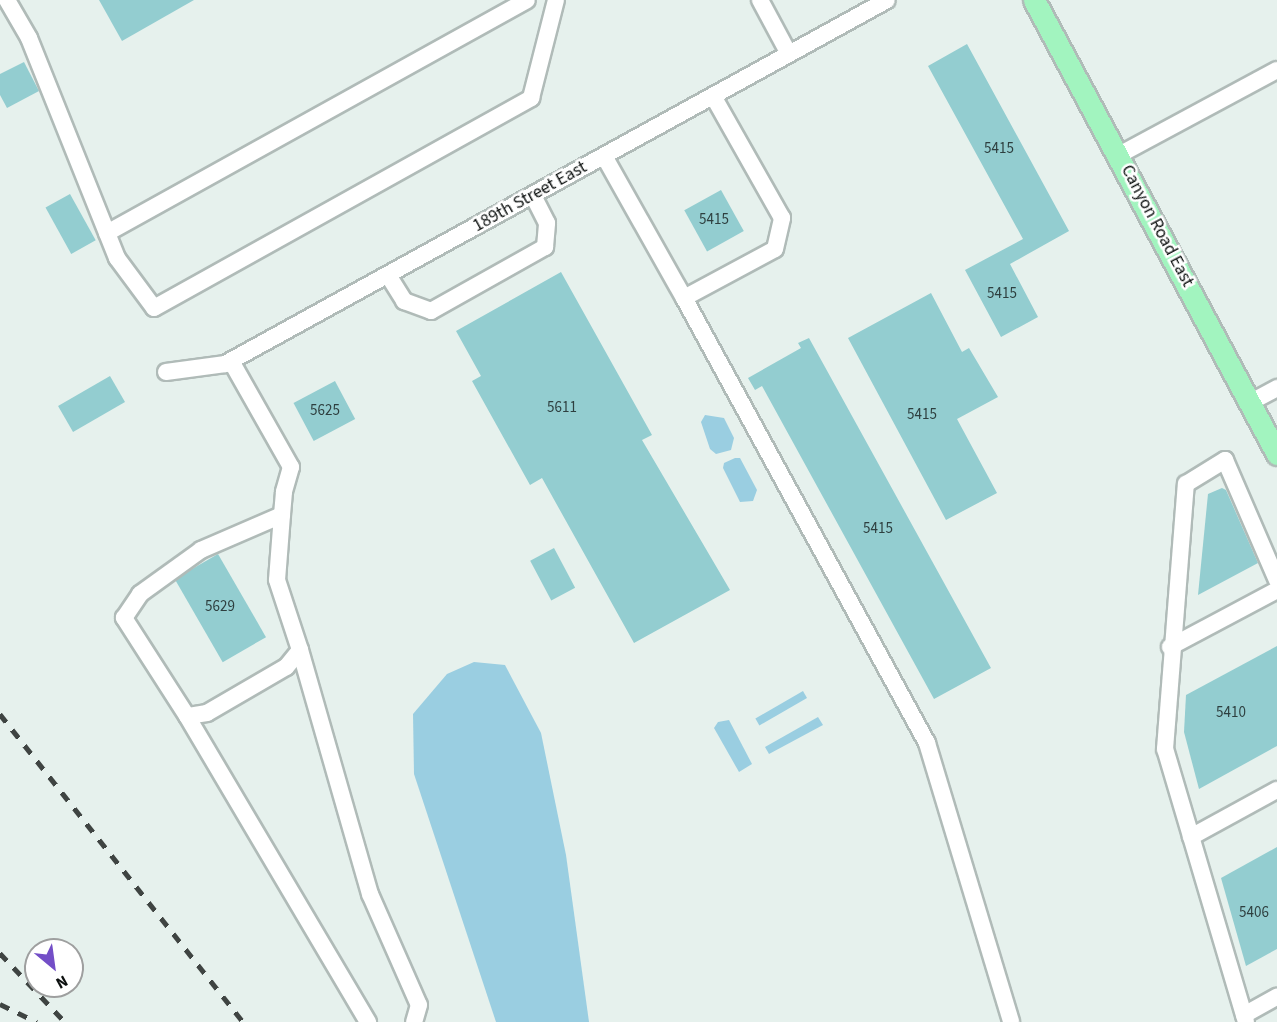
<!DOCTYPE html>
<style>
body{margin:0}
#map{position:relative;width:1277px;height:1022px;overflow:hidden;background:#e6f1ed;font-family:"Source Sans 3",sans-serif}
div>[style]{position:absolute}
.water>*{inset:0;background:#9acee1;transform-origin:0 0}
.building>*{inset:0;background:#93cdd0;transform-origin:0 0}
.roads{filter:drop-shadow(2px 0 #b0bbb8) drop-shadow(-2px 0 #b0bbb8) drop-shadow(0 2px #b0bbb8) drop-shadow(0 -2px #b0bbb8)}
.minor>*{height:16px;margin:-8px;padding:0 8px;transform-origin:8px;border-radius:8px;background:#fff}
.major>*{height:21px;margin:-10.5px;padding:0 10.5px;transform-origin:10.5px;border-radius:10.5px;background:#a2f4bf}
.rail>*{height:4.5px;margin-top:-2.25px;transform-origin:0;background:repeating-linear-gradient(90deg,#3f4442 0 10px,transparent 0 20px)}
span{translate:-50% -50%;white-space:nowrap;text-align:center;line-height:1.15;-webkit-text-stroke:5px #fff;paint-order:stroke}
.number-label{font-size:15px;color:#2e3f3f}
.number-label span{-webkit-text-stroke-width:0}
.street-label{font-size:18px;color:#0c100f}
.north{position:absolute;left:24px;top:938px;width:60px;height:60px;box-sizing:border-box;background:#fff;border:2px solid #9e9f9f;border-radius:50%;rotate:151deg;font-size:16px;font-weight:700;line-height:24px;text-align:center;color:#0c100f}
.north::after{content:'';display:block;margin:auto;width:21px;height:27px;background:#734ec7;clip-path:polygon(50% 0,100% 100%,50% 72%,0 100%)}
</style>
<div id="map">
<div class="water">
<i style="clip-path:polygon(705px 415px,724px 418px,734px 438px,731px 450px,716px 454px,710px 449px,701px 422px)"></i>
<i style="clip-path:polygon(735px 458px,740px 458px,757px 490px,753px 501px,740px 502px,723px 468px,724px 463px)"></i>
<i style="clip-path:polygon(474px 662px,505px 665px,541px 733px,566px 855px,589px 1022px,496px 1022px,414px 774px,413px 714px,447px 674px)"></i>
<i style="left:803px;top:691px;width:8px;height:55px;rotate:60deg"></i>
<i style="clip-path:polygon(818px 717px,823px 725px,769px 754px,765px 747px)"></i>
<i style="clip-path:polygon(729px 720px,752px 764px,739px 772px,714px 728px,718px 722px)"></i>
</div>
<div class="building">
<i style="clip-path:polygon(99px 0,194px 0,122px 41px)"></i>
<i style="clip-path:polygon(967px 44px,1069px 231px,1010px 264px,1038px 317px,1001px 337px,965px 270px,1023px 239px,928px 66px)"></i>
<i style="clip-path:polygon(24px 62px,39px 91px,7px 108px,0 95px,0 74px)"></i>
<i style="left:721px;top:190px;width:47px;height:42px;rotate:61deg"></i>
<i style="left:70px;top:194px;width:53px;height:28px;rotate:61deg"></i>
<i style="clip-path:polygon(561px 272px,652px 435px,642px 440px,730px 590px,634px 643px,542px 478px,530px 485px,472px 381px,481px 376px,456px 331px)"></i>
<i style="clip-path:polygon(931px 293px,962px 352px,969px 348px,998px 397px,957px 419px,997px 493px,946px 520px,848px 338px)"></i>
<i style="clip-path:polygon(809px 338px,991px 668px,934px 699px,762px 386px,755px 390px,748px 378px,801px 348px,798px 343px)"></i>
<i style="left:110px;top:376px;width:30px;height:60px;rotate:60deg"></i>
<i style="left:335px;top:381px;width:43px;height:47px;rotate:62deg"></i>
<i style="clip-path:polygon(1222px 488px,1226px 490px,1258px 563px,1198px 595px,1208px 494px)"></i>
<i style="left:554px;top:548px;width:45px;height:27px;rotate:62deg"></i>
<i style="left:218px;top:554px;width:96px;height:50px;rotate:60deg"></i>
<i style="clip-path:polygon(1277px 646px,1277px 746px,1199px 789px,1184px 732px,1186px 695px)"></i>
<i style="clip-path:polygon(1277px 847px,1277px 949px,1246px 966px,1221px 878px)"></i>
</div>
<div class="roads">
<div class="minor">
<i style="left:7px;top:0;width:44px;rotate:59.9deg"></i>
<i style="left:29px;top:38px;width:237px;rotate:68.2deg"></i>
<i style="left:117px;top:258px;width:62px;rotate:53.5deg"></i>
<i style="left:154px;top:308px;width:432px;rotate:-29.1deg"></i>
<i style="left:531px;top:98px;width:101px;rotate:-75.7deg"></i>
<i style="left:760px;top:0;width:61px;rotate:61.8deg"></i>
<i style="left:1119px;top:155px;width:179px;rotate:-28.3deg"></i>
<i style="left:604px;top:156px;width:163px;rotate:60.6deg"></i>
<i style="left:684px;top:298px;width:103px;rotate:-28.3deg"></i>
<i style="left:775px;top:249px;width:32px;rotate:-77deg"></i>
<i style="left:782px;top:218px;width:140px;rotate:-119.5deg"></i>
<i style="left:107px;top:233px;width:480px;rotate:-29deg"></i>
<i style="left:388px;top:275px;width:31px;rotate:58deg"></i>
<i style="left:404px;top:301px;width:29px;rotate:20deg"></i>
<i style="left:431px;top:311px;width:131px;rotate:-29.3deg"></i>
<i style="left:545px;top:247px;width:24px;rotate:-85deg"></i>
<i style="left:547px;top:223px;width:31px;rotate:-117deg"></i>
<i style="left:684px;top:298px;width:507px;rotate:61.36deg"></i>
<i style="left:927px;top:743px;width:291px;rotate:73.2deg"></i>
<i style="left:231px;top:361px;width:122px;rotate:60.5deg"></i>
<i style="left:291px;top:467px;width:26px;rotate:106deg"></i>
<i style="left:284px;top:492px;width:23px;rotate:95deg"></i>
<i style="left:282px;top:515px;width:65px;rotate:94.4deg"></i>
<i style="left:277px;top:580px;width:74px;rotate:71.8deg"></i>
<i style="left:300px;top:650px;width:22px;rotate:129deg"></i>
<i style="left:286px;top:667px;width:91px;rotate:149.8deg"></i>
<i style="left:207px;top:713px;width:20px;rotate:171deg"></i>
<i style="left:187px;top:716px;width:117px;rotate:-122.7deg"></i>
<i style="left:124px;top:618px;width:29px;rotate:-56deg"></i>
<i style="left:140px;top:594px;width:75px;rotate:-35.8deg"></i>
<i style="left:201px;top:550px;width:88px;rotate:-23.4deg"></i>
<i style="left:166px;top:372px;width:60px;rotate:-7.7deg"></i>
<i style="left:225px;top:364px;width:755px;rotate:-28.8deg"></i>
<i style="left:1251px;top:402px;width:30px;rotate:-28deg"></i>
<i style="left:1170px;top:647px;width:121px;rotate:-28deg"></i>
<i style="left:300px;top:650px;width:254px;rotate:74deg"></i>
<i style="left:370px;top:894px;width:121px;rotate:66.2deg"></i>
<i style="left:419px;top:1005px;width:18px;rotate:106deg"></i>
<i style="left:187px;top:716px;width:356px;rotate:59.4deg"></i>
<i style="left:1191px;top:837px;width:98px;rotate:-28.7deg"></i>
<i style="left:1244px;top:1015px;width:38px;rotate:-29deg"></i>
<i style="left:1246px;top:1022px;width:285px;rotate:-106.5deg"></i>
<i style="left:1165px;top:749px;width:266px;rotate:-85.5deg"></i>
<i style="left:1186px;top:484px;width:46px;rotate:-31.6deg"></i>
<i style="left:1225px;top:460px;width:131px;rotate:66.6deg"></i>
</div>
<div class="major">
<i style="left:1034px;top:0;width:515px;rotate:61.84deg"></i>
</div>
</div>
<div class="rail">
<i style="left:0;top:714px;width:392px;rotate:51.7deg"></i>
<i style="left:0;top:953px;width:95px;rotate:46.7deg"></i>
<i style="left:0;top:1004px;width:41px;rotate:25.9deg"></i>
</div>
<div class="number-label">
<span style="left:999px;top:149px">5415</span>
<span style="left:714px;top:220px">5415</span>
<span style="left:1002px;top:294px">5415</span>
<span style="left:562px;top:408px">5611</span>
<span style="left:325px;top:411px">5625</span>
<span style="left:922px;top:415px">5415</span>
<span style="left:878px;top:529px">5415</span>
<span style="left:220px;top:607px">5629</span>
<span style="left:1231px;top:713px">5410</span>
<span style="left:1254px;top:913px">5406</span>
</div>
<div class="street-label">
<span style="left:530px;top:197px;rotate:-29deg">189th Street East</span>
<span style="left:1157px;top:226px;rotate:62deg">Canyon Road East</span>
</div>
<div class="north">N</div>
</div>
